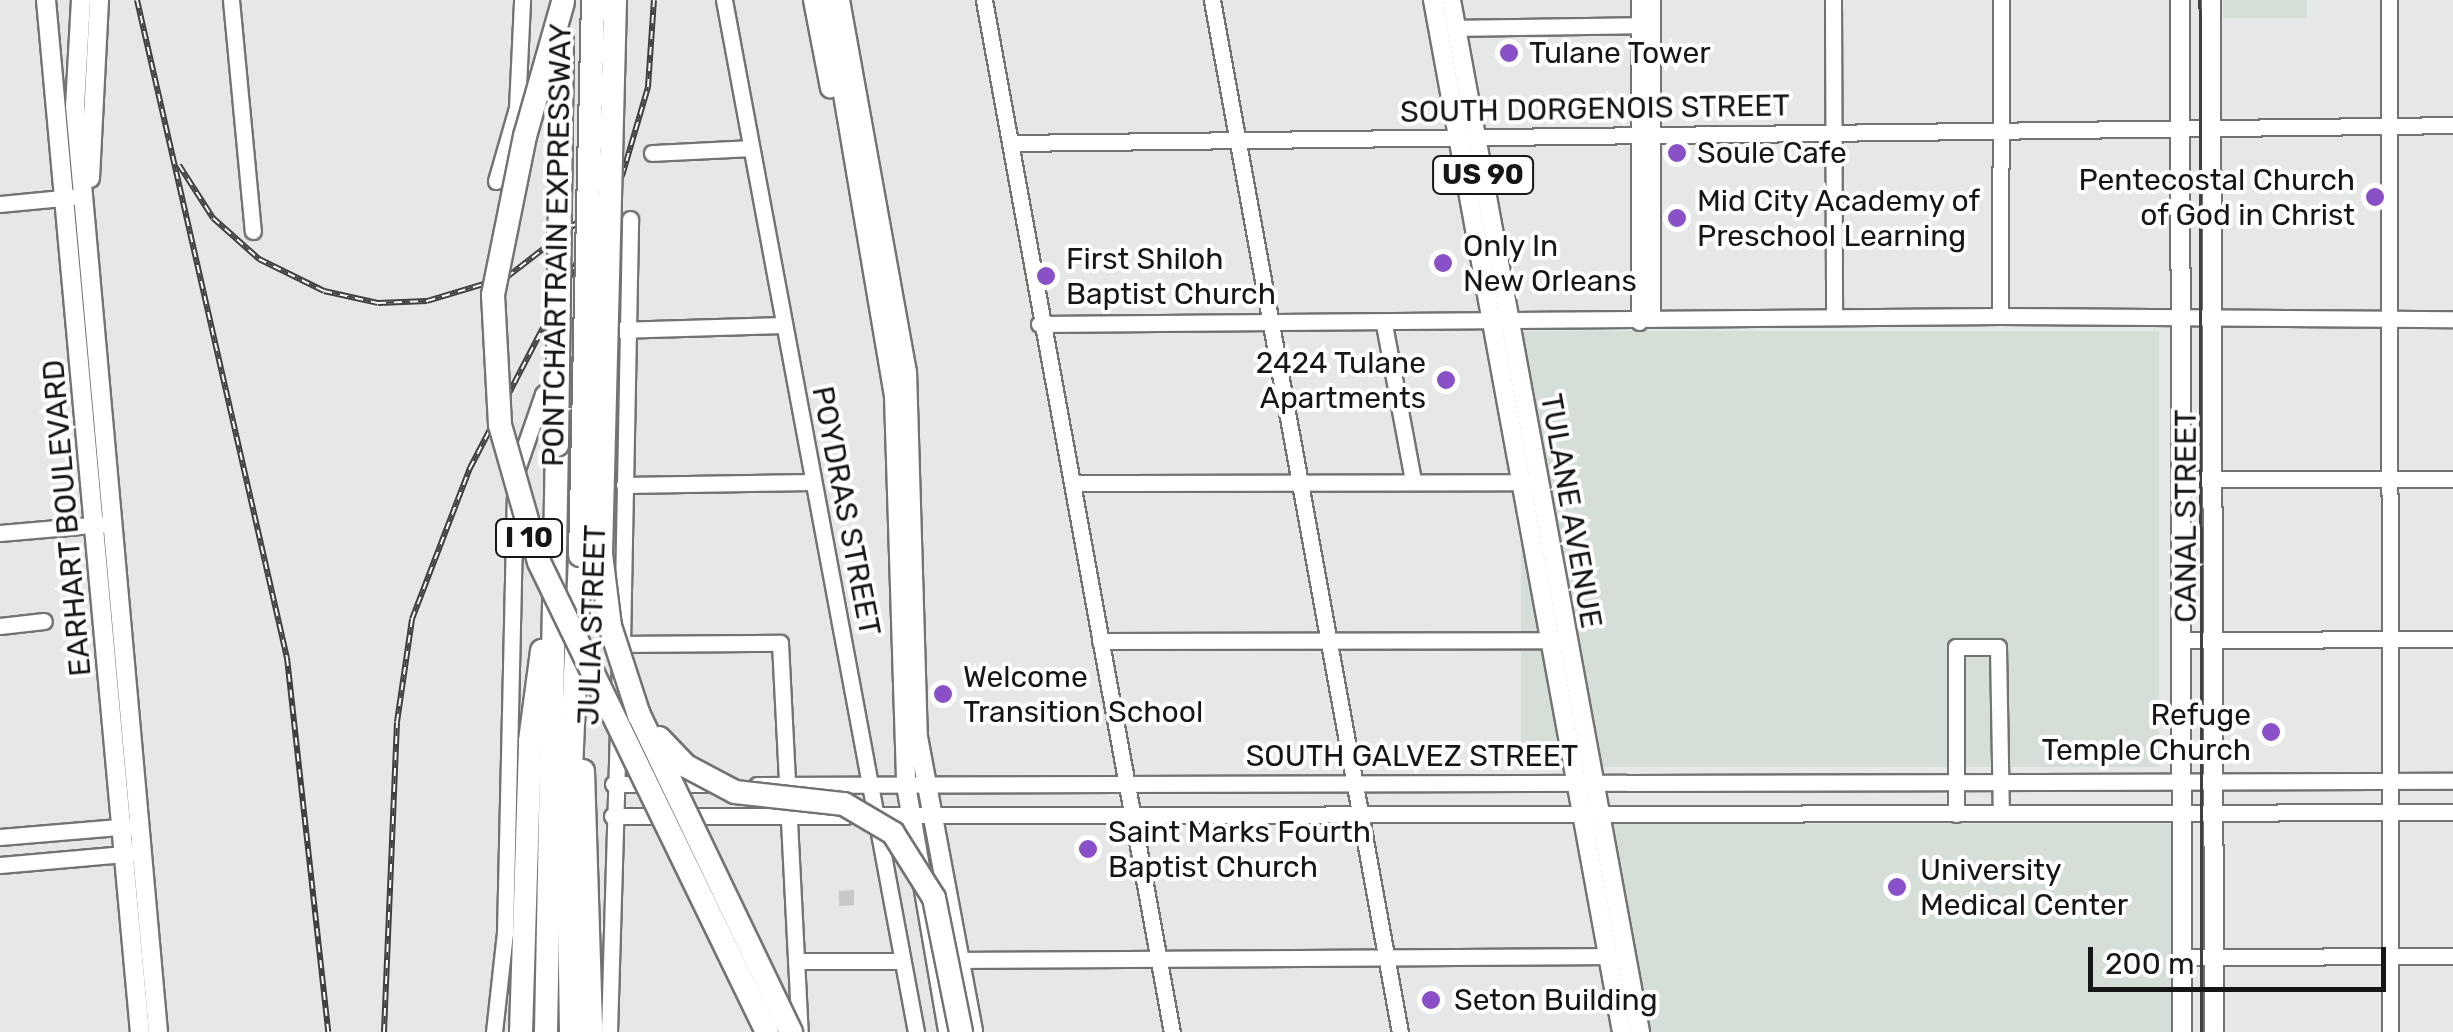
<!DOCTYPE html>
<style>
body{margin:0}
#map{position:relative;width:2453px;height:1032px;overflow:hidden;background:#e5e8e6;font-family:Rubik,sans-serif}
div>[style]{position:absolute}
.built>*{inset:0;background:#d5ded7;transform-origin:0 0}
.minor-tunnel>*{height:15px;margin-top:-7.5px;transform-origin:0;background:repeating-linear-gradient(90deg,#c6c8c7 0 15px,transparent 0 23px)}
.roads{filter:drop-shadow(2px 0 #727472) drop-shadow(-2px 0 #727472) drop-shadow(0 2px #727472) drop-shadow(0 -2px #727472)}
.minor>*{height:15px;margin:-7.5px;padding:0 7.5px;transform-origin:7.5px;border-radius:7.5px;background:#fff}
.major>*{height:18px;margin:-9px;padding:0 9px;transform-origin:9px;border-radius:9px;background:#fff}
.highway>*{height:22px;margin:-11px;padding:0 11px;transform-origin:11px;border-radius:11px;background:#fff}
.tram>*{height:2.5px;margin:-1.25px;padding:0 1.25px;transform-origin:1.25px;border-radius:1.25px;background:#3f403f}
.rail>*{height:6px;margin-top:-3px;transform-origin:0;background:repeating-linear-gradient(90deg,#fff 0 8px,#3f403f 0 16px);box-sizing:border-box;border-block:2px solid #3f403f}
.bridges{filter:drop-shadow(2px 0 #727472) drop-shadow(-2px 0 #727472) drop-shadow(0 2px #727472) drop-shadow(0 -2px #727472)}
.highway-bridge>*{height:22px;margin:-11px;padding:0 11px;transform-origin:11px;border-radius:11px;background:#fff}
.dots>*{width:28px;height:28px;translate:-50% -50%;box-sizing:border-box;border:5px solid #fff;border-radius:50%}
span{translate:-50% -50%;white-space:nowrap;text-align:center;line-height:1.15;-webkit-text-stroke:8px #fff;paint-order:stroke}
.shield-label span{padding:2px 8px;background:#fff;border:2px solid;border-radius:8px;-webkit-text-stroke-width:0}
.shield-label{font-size:28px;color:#151615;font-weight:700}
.poi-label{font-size:30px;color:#151615}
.left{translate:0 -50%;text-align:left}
.right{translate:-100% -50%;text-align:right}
.street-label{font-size:30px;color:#151615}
.scale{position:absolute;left:2088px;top:947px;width:298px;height:45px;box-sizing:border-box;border:5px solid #151615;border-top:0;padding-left:12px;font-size:30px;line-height:35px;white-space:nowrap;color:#151615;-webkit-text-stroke:8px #fff;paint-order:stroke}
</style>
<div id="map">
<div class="built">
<i style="left:2223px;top:0;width:84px;height:18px"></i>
<i style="left:2159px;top:331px;width:436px;height:638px;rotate:90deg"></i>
<i style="left:1613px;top:824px;width:558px;height:211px"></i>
</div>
<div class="minor-tunnel">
<i style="left:839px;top:898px;width:18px;rotate:-3deg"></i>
</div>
<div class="roads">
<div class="minor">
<i style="left:231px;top:0;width:232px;rotate:84.6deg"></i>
<i style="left:724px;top:0;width:1050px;rotate:79.46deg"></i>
<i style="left:984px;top:0;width:1049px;rotate:79.68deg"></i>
<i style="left:1212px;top:0;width:1049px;rotate:79.68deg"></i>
<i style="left:1639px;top:0;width:322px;rotate:90deg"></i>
<i style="left:1833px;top:0;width:317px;rotate:89.8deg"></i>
<i style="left:2389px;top:0;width:1032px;rotate:89.94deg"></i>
<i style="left:1456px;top:28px;width:191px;rotate:-0.9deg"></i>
<i style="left:1010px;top:143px;width:1443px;rotate:-0.71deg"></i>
<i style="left:652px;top:153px;width:98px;rotate:-2.9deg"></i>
<i style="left:496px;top:181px;width:76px;rotate:-74deg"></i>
<i style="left:517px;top:108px;width:108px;rotate:-87.3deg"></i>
<i style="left:0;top:204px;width:73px;rotate:-5.5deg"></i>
<i style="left:2000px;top:316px;width:316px;rotate:-89.8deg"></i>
<i style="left:1652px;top:319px;width:319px;rotate:-90deg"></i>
<i style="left:1039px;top:324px;width:961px;rotate:-0.48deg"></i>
<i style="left:2000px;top:316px;width:453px;rotate:0.4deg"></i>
<i style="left:1384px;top:324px;width:160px;rotate:79.5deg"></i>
<i style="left:517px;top:469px;width:79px;rotate:-70.9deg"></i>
<i style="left:543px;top:394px;width:97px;rotate:-41.2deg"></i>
<i style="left:616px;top:330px;width:168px;rotate:-1.7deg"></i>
<i style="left:2180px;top:479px;width:273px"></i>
<i style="left:1072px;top:483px;width:458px;rotate:-0.1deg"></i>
<i style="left:624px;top:485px;width:187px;rotate:-0.9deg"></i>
<i style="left:0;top:533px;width:103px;rotate:-5deg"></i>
<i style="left:0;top:626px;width:44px;rotate:-6.5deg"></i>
<i style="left:2181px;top:640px;width:272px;rotate:-0.2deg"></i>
<i style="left:1100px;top:641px;width:457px;rotate:-0.1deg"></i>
<i style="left:622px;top:643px;width:424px;rotate:-88.9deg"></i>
<i style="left:622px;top:644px;width:158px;rotate:-0.4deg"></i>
<i style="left:780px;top:643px;width:390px;rotate:87.1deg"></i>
<i style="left:613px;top:784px;width:101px"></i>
<i style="left:757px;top:785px;width:1696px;rotate:-0.14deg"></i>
<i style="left:1956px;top:814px;width:167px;rotate:-90deg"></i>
<i style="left:1956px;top:647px;width:42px"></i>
<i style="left:1998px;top:647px;width:166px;rotate:89deg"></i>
<i style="left:612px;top:816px;width:1841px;rotate:-0.12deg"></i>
<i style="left:0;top:837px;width:131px;rotate:-4.8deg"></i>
<i style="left:0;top:865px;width:136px;rotate:-5.1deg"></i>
<i style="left:2182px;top:957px;width:271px;rotate:-0.2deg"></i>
<i style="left:949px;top:960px;width:667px;rotate:-0.34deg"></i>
<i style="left:796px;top:961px;width:106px"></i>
<i style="left:494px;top:1032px;width:100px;rotate:-83.7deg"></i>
<i style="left:505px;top:933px;width:436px;rotate:-88.7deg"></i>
<i style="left:609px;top:1032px;width:361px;rotate:-88.3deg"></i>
</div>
<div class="major">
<i style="left:46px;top:0;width:1036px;rotate:84.8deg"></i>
<i style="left:81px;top:0;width:106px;rotate:93.2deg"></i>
<i style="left:75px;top:106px;width:930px;rotate:84.88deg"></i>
<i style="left:813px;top:0;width:90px;rotate:79.1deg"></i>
<i style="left:827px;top:0;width:403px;rotate:80.4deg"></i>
<i style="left:894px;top:397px;width:388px;rotate:88.2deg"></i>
<i style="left:906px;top:785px;width:251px;rotate:80.3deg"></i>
<i style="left:840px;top:0;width:377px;rotate:79.8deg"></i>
<i style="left:907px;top:371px;width:366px;rotate:88.3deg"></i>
<i style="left:918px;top:737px;width:300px;rotate:79.4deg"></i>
<i style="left:1433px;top:0;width:1049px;rotate:79.62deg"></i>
<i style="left:1451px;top:0;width:1049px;rotate:79.62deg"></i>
<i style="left:2180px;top:0;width:1032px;rotate:89.89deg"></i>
<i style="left:2211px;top:0;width:1032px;rotate:89.83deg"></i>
<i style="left:90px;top:178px;width:178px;rotate:-87.1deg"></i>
</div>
<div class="highway">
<i style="left:583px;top:771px;width:261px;rotate:88.2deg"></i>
<i style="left:521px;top:1032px;width:291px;rotate:-88.2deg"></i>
<i style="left:530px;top:741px;width:91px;rotate:-82.4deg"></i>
<i style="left:546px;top:1032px;width:587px;rotate:-88.93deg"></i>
<i style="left:571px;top:1032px;width:189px;rotate:-90.9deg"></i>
<i style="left:568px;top:843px;width:288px;rotate:-87.6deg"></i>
</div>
</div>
<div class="tram">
<i style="left:2200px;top:0;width:1032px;rotate:89.89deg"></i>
</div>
<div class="rail">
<i style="left:137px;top:0;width:675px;rotate:77.16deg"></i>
<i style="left:287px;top:658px;width:376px;rotate:83.7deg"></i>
<i style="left:179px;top:165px;width:63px;rotate:57.3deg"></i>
<i style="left:213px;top:218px;width:62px;rotate:41.7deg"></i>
<i style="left:259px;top:259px;width:72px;rotate:26.2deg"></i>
<i style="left:324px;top:291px;width:55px;rotate:12.5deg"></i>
<i style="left:378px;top:303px;width:49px;rotate:-2.3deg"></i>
<i style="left:427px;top:301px;width:84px;rotate:-16.7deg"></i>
<i style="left:507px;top:277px;width:96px;rotate:-37.8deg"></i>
<i style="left:583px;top:218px;width:42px;rotate:-56.7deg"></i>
<i style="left:384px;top:1032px;width:310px;rotate:-87.6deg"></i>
<i style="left:397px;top:722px;width:104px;rotate:-81.7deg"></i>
<i style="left:412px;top:619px;width:162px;rotate:-69deg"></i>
<i style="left:470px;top:468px;width:329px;rotate:-62.5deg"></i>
<i style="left:622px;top:176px;width:93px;rotate:-73.7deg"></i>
<i style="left:648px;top:87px;width:87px;rotate:-86.1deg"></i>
</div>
<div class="bridges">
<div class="highway-bridge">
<i style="left:615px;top:0;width:554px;rotate:91.45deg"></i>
<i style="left:601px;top:554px;width:73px;rotate:82.9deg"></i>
<i style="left:610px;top:626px;width:94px;rotate:72deg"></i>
<i style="left:639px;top:715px;width:352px;rotate:64.4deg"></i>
<i style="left:563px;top:2px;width:139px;rotate:105.8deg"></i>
<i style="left:525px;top:136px;width:162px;rotate:101.4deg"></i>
<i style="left:493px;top:295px;width:130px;rotate:86.9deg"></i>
<i style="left:500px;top:425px;width:142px;rotate:74.1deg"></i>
<i style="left:539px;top:562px;width:522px;rotate:64.12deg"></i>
<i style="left:557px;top:445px;width:405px;rotate:-89.3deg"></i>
<i style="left:580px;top:555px;width:555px;rotate:-88.66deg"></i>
<i style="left:659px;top:738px;width:39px;rotate:46deg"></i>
<i style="left:686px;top:766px;width:55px;rotate:28deg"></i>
<i style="left:735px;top:792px;width:110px;rotate:6.3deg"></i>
<i style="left:844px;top:804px;width:57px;rotate:30.6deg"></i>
<i style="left:893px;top:833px;width:77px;rotate:57.8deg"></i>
<i style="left:934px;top:898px;width:137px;rotate:78.6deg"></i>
</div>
</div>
<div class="dots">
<i style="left:1509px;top:53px;background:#8a50c7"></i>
<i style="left:1677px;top:153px;background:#8a50c7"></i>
<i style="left:2375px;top:197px;background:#8a50c7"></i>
<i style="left:1677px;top:218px;background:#8a50c7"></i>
<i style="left:1443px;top:263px;background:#8a50c7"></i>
<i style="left:1046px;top:276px;background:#8a50c7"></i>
<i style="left:1446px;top:380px;background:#8a50c7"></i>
<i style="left:943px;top:694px;background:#8a50c7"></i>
<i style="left:2271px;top:732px;background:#8a50c7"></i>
<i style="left:1088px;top:849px;background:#8a50c7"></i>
<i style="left:1897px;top:887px;background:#8a50c7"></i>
<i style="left:1431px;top:1000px;background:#8a50c7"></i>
</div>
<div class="shield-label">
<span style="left:1483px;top:175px">US 90</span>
<span style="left:529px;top:538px">I 10</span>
</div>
<div class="poi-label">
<span class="left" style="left:1529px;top:53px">Tulane Tower</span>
<span class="left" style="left:1697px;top:153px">Soule Cafe</span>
<span class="right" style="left:2355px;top:197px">Pentecostal Church<br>of God in Christ</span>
<span class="left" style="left:1697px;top:218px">Mid City Academy of<br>Preschool Learning</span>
<span class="left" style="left:1463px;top:263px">Only In<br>New Orleans</span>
<span class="left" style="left:1066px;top:276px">First Shiloh<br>Baptist Church</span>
<span class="right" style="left:1426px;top:380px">2424 Tulane<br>Apartments</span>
<span class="left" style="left:963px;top:694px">Welcome<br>Transition School</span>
<span class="right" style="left:2251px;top:732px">Refuge<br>Temple Church</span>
<span class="left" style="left:1108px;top:849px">Saint Marks Fourth<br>Baptist Church</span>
<span class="left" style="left:1920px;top:887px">University<br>Medical Center</span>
<span class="left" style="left:1454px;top:1000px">Seton Building</span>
</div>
<div class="street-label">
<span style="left:1595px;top:109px;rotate:-1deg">SOUTH DORGENOIS STREET</span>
<span style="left:557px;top:245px;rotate:-89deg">PONTCHARTRAIN EXPRESSWAY</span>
<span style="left:846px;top:511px;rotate:79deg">POYDRAS STREET</span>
<span style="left:1571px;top:511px;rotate:80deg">TULANE AVENUE</span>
<span style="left:2186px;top:516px;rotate:-90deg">CANAL STREET</span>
<span style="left:67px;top:518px;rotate:-95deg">EARHART BOULEVARD</span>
<span style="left:592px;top:625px;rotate:-88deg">JULIA STREET</span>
<span style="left:1412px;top:756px">SOUTH GALVEZ STREET</span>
</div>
<div class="scale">200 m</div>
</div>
